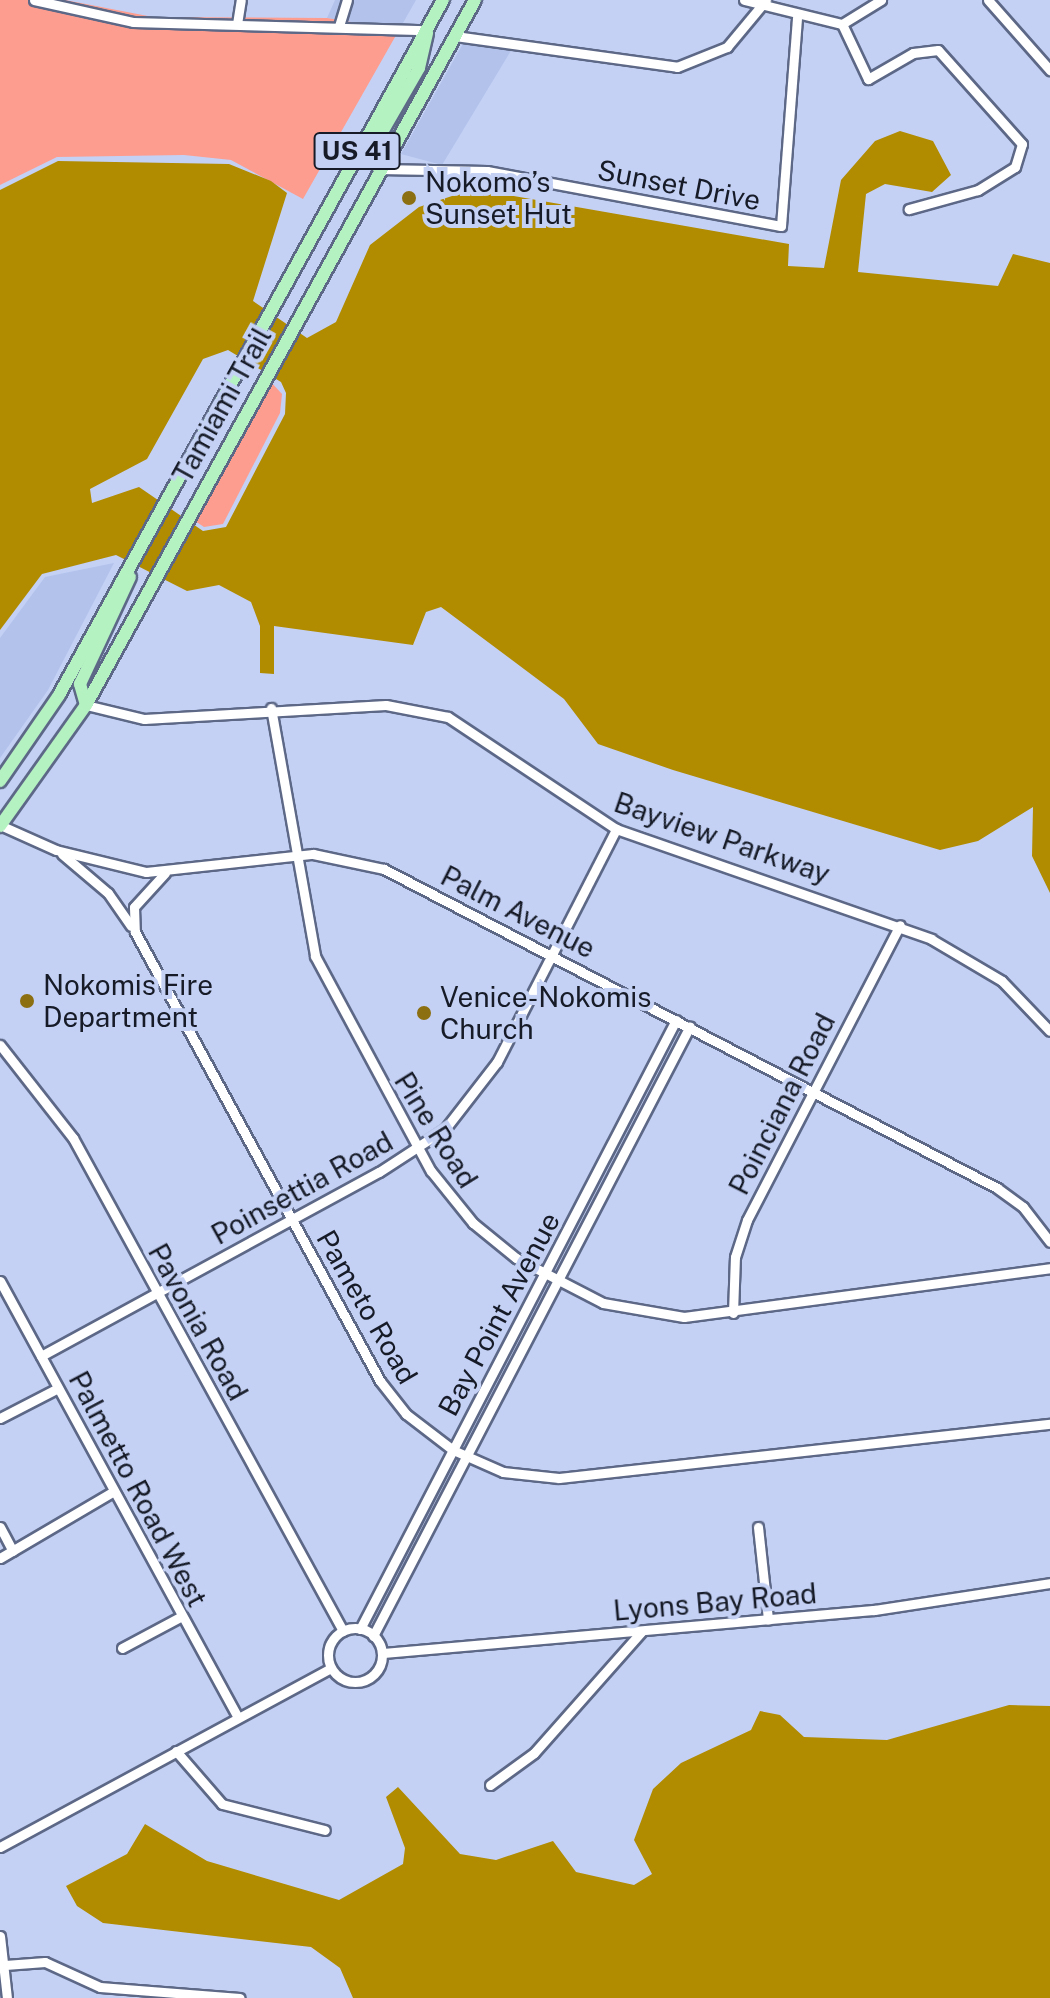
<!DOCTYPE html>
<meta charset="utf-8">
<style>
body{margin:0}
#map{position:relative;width:1050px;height:1998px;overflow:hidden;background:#c4d1f5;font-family:"Public Sans",sans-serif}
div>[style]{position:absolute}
.built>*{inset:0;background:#b2c2eb}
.green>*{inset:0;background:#fd9d8f}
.water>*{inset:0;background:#b18b00}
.roads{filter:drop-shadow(2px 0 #5d6887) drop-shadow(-2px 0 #5d6887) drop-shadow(0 2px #5d6887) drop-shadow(0 -2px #5d6887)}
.minor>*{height:9px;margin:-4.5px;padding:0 4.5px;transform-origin:4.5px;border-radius:4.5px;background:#fff}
.minor>.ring{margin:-4.5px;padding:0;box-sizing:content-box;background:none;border:9px solid #fff;border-radius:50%}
.major>*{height:12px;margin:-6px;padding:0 6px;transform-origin:6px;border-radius:6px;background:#b5f2c2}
.dots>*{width:22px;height:22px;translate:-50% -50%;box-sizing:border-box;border:4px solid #c4d1f5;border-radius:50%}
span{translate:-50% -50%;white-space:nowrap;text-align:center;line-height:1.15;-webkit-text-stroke:8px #c4d1f5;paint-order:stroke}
.shield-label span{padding:2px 6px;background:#c4d1f5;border:2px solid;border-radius:6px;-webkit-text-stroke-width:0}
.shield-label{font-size:26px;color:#161b27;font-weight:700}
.poi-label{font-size:28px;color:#161b27}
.left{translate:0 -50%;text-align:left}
.street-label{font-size:28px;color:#161b27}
</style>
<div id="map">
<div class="built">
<i style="clip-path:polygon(335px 0,416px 0,399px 30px,327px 18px)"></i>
<i style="clip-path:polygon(469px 33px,512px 49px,442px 165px,401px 154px)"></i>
<i style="clip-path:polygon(114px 563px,48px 690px,0 758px,0 638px,45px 577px)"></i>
</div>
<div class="green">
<i style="clip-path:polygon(0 0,65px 0,153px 17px,327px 18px,399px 30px,303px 199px,231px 160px,184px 155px,57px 157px,0 185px)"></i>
<i style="clip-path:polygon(269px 380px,282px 394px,280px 413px,223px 524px,204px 527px,195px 521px)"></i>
</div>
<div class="water">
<i style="clip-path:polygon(evenodd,900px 131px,933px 141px,951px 175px,932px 192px,885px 184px,866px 194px,858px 272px,998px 286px,1013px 254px,1050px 263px,1050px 893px,1032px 856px,1033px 807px,978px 841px,940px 850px,673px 770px,598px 744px,564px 699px,441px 607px,426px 612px,413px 645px,274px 626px,274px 674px,260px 673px,260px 626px,251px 602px,219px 585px,187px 591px,116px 555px,42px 574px,0 630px,0 190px,58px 161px,229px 164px,271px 181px,287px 193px,253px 301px,307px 338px,336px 322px,370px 245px,419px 207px,473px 189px,789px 244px,788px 266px,824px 268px,841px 180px,875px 141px,900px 131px,228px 350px,281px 382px,286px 393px,285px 414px,226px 527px,203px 531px,139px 487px,92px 503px,90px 489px,147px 459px,203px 359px,228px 350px)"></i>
<i style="clip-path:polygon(1009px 1705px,1050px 1706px,1050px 1998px,353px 1998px,340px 1968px,311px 1947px,103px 1923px,77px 1906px,66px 1886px,127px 1854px,145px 1824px,207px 1861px,339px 1900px,403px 1864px,405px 1848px,386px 1797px,398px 1787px,460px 1854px,496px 1860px,553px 1841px,576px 1872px,634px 1885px,652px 1874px,634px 1840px,653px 1789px,681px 1763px,751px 1730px,760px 1711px,780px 1715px,804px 1737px,887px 1740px)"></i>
</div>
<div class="roads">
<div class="minor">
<i style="left:34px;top:0;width:101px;rotate:12.5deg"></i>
<i style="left:133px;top:22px;width:293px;rotate:1.6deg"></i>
<i style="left:744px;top:0;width:101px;rotate:13.8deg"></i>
<i style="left:842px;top:24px;width:46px;rotate:-31.6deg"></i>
<i style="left:988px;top:0;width:94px;rotate:48.5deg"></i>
<i style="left:237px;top:24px;width:24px;rotate:-81deg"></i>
<i style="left:842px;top:24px;width:61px;rotate:64.7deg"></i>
<i style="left:868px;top:79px;width:52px;rotate:-30deg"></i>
<i style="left:913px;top:53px;width:25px;rotate:-7deg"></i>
<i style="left:938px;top:50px;width:126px;rotate:48.2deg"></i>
<i style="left:1022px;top:144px;width:24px;rotate:107deg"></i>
<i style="left:1015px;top:167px;width:44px;rotate:148.1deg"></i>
<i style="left:978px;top:190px;width:72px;rotate:164.6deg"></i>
<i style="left:339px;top:26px;width:27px;rotate:-73deg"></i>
<i style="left:455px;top:36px;width:224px;rotate:7.9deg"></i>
<i style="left:677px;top:67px;width:54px;rotate:-21.8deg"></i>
<i style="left:727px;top:47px;width:61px;rotate:-50.3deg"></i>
<i style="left:379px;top:169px;width:108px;rotate:1.1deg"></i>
<i style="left:487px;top:171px;width:299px;rotate:10.6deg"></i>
<i style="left:781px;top:226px;width:209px;rotate:-85.6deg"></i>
<i style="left:86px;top:705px;width:60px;rotate:13.6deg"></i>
<i style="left:144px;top:719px;width:242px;rotate:-3.3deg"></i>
<i style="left:386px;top:705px;width:63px;rotate:11deg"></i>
<i style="left:448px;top:717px;width:202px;rotate:33.7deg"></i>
<i style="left:616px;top:829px;width:334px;rotate:19.2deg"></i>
<i style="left:931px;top:939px;width:82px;rotate:30.6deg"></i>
<i style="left:1002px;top:981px;width:69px;rotate:46.2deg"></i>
<i style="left:271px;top:708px;width:252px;rotate:79.9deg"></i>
<i style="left:315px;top:956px;width:244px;rotate:61.7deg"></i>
<i style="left:431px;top:1171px;width:67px;rotate:51.1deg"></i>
<i style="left:473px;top:1223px;width:55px;rotate:39.1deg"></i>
<i style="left:516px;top:1258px;width:98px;rotate:27.3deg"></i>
<i style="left:603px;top:1303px;width:82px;rotate:9.8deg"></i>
<i style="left:684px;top:1317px;width:369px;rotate:-7.6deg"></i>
<i style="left:0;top:825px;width:61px;rotate:24.1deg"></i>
<i style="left:56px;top:850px;width:93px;rotate:13.7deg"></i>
<i style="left:146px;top:872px;width:168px;rotate:-6.2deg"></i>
<i style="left:313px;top:854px;width:73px;rotate:11.9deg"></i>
<i style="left:384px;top:869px;width:691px;rotate:27.49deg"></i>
<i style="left:997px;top:1188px;width:32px;rotate:36deg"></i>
<i style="left:1023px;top:1207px;width:44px;rotate:52.4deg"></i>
<i style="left:62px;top:854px;width:60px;rotate:40.3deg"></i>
<i style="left:108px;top:893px;width:40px;rotate:55.1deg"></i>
<i style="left:165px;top:873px;width:46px;rotate:132.4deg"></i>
<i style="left:134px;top:907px;width:25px;rotate:88deg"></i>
<i style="left:135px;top:932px;width:511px;rotate:61.38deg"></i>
<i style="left:380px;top:1381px;width:42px;rotate:51.8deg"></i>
<i style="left:406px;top:1414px;width:59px;rotate:37.5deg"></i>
<i style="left:453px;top:1450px;width:55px;rotate:23.7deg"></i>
<i style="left:503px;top:1472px;width:56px;rotate:6.1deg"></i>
<i style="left:559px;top:1478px;width:494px;rotate:-6.3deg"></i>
<i style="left:0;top:1045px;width:118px;rotate:51.9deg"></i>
<i style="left:73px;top:1138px;width:562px;rotate:61.29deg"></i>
<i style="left:0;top:1281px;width:497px;rotate:61.4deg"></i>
<i style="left:733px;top:1313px;width:56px;rotate:-88deg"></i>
<i style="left:735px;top:1257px;width:39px;rotate:-72deg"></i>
<i style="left:747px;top:1220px;width:332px;rotate:-62.6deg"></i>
<i style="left:41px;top:1356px;width:385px;rotate:-28.6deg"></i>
<i style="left:379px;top:1172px;width:79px;rotate:-33.1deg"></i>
<i style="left:445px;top:1129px;width:85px;rotate:-52.2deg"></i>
<i style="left:497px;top:1062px;width:262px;rotate:-62.9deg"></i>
<i style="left:0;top:1418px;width:65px;rotate:-27.3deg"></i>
<i style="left:0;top:1527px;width:27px;rotate:62deg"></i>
<i style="left:758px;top:1527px;width:93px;rotate:83.8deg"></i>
<i style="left:0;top:1558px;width:132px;rotate:-30.4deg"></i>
<i class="ring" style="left:328px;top:1628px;width:45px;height:45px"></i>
<i style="left:360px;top:1629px;width:686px;rotate:-62.58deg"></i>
<i style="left:373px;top:1636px;width:687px;rotate:-62.54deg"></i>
<i style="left:122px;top:1648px;width:68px;rotate:-28.1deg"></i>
<i style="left:382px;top:1653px;width:494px;rotate:-5deg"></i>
<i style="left:874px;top:1610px;width:178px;rotate:-8.7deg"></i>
<i style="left:176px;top:1751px;width:70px;rotate:49deg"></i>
<i style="left:222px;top:1804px;width:106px;rotate:14.2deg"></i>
<i style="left:490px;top:1785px;width:54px;rotate:-36deg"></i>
<i style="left:534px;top:1753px;width:163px;rotate:-48.5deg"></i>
<i style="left:0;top:1847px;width:376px;rotate:-28.4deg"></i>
<i style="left:0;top:1936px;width:62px;rotate:83.6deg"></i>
<i style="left:5px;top:1965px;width:40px;rotate:-4.3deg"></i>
<i style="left:45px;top:1962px;width:60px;rotate:24.4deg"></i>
<i style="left:100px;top:1987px;width:140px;rotate:4.5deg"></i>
</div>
<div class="major">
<i style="left:379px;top:169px;width:24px;rotate:-102deg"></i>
<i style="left:374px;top:146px;width:90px;rotate:-60deg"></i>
<i style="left:419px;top:68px;width:36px;rotate:-77deg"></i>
<i style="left:86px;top:705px;width:22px;rotate:-106deg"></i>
<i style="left:80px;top:684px;width:118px;rotate:-65deg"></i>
<i style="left:0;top:781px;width:104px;rotate:-55.5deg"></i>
<i style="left:59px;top:695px;width:794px;rotate:-61.08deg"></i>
<i style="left:0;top:826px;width:148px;rotate:-54.6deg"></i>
<i style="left:86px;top:705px;width:805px;rotate:-61.11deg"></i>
</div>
</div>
<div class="dots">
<i style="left:409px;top:198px;background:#8c6f11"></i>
<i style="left:27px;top:1001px;background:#8c6f11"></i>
<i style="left:424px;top:1013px;background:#8c6f11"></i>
</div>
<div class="shield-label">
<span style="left:357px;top:151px">US 41</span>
</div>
<div class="poi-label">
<span class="left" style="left:425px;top:198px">Nokomo’s<br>Sunset Hut</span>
<span class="left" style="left:43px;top:1001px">Nokomis Fire<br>Department</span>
<span class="left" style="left:440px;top:1013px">Venice-Nokomis<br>Church</span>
</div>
<div class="street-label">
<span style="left:679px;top:185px;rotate:11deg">Sunset Drive</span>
<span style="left:222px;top:405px;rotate:-61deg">Tamiami Trail</span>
<span style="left:722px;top:838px;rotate:19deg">Bayview Parkway</span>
<span style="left:518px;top:912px;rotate:27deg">Palm Avenue</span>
<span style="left:782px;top:1104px;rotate:-63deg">Poinciana Road</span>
<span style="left:436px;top:1130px;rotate:58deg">Pine Road</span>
<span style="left:302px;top:1188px;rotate:-29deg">Poinsettia Road</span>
<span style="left:367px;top:1307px;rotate:60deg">Pameto Road</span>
<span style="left:499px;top:1314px;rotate:-62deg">Bay Point Avenue</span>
<span style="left:198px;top:1322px;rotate:61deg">Pavonia Road</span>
<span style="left:138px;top:1489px;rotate:62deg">Palmetto Road West</span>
<span style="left:715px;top:1602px;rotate:-5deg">Lyons Bay Road</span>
</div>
</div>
